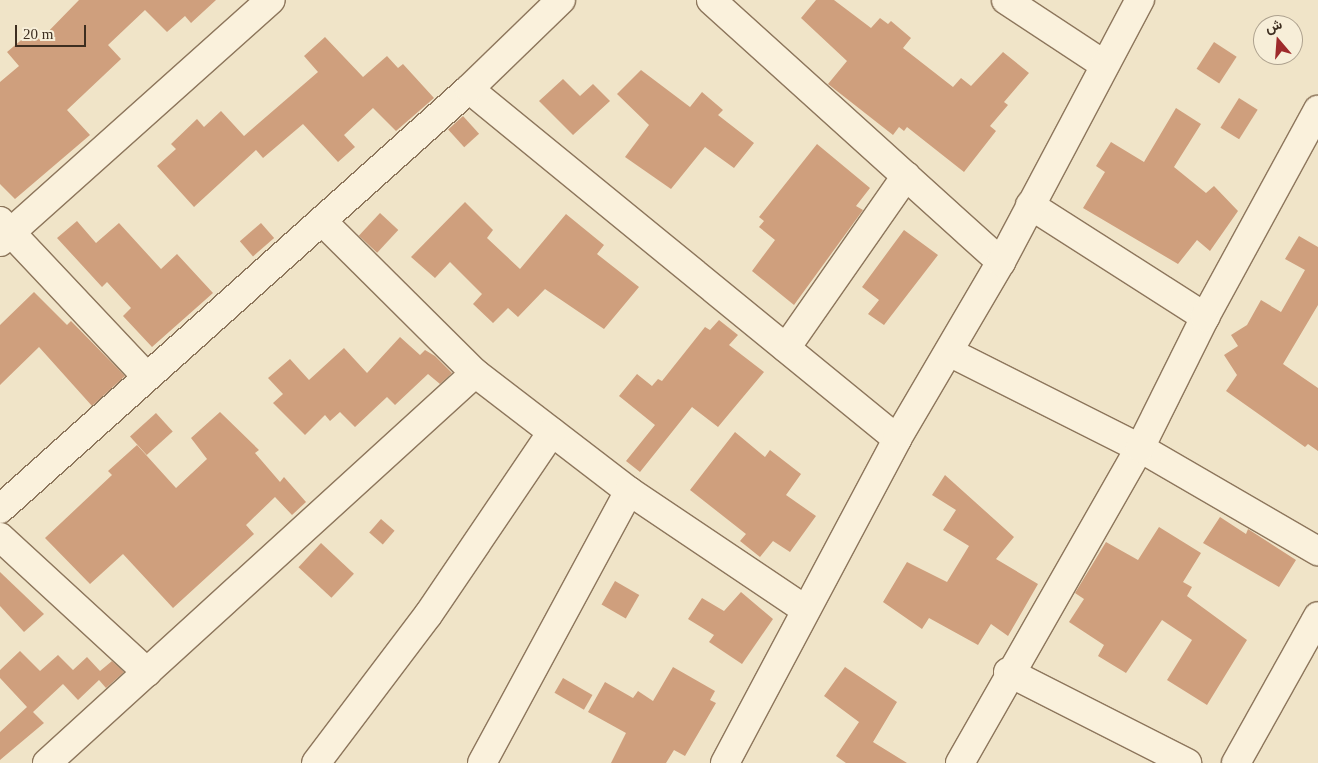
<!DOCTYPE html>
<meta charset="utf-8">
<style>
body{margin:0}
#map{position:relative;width:1318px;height:763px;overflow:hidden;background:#f0e4c8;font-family:"Times New Roman",Vazirmatn,serif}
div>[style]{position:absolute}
.building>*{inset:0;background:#cf9f7d;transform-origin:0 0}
.roads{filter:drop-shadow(1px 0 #8d765c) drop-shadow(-1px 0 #8d765c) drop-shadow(0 1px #8d765c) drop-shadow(0 -1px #8d765c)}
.minor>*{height:28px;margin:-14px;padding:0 14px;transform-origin:14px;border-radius:14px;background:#faf1dc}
span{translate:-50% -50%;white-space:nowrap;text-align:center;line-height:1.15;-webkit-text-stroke:4px #f7eed8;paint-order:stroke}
.north{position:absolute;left:1253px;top:15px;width:50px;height:50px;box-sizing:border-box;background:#f7eed8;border:1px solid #ada18e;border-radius:50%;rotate:342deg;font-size:14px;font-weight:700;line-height:20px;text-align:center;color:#3d2e20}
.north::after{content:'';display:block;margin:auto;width:18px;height:22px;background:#9e2a2b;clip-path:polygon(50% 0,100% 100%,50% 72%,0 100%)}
.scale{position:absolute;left:15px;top:25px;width:71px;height:22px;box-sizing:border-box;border:2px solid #3d2e20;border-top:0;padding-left:6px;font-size:15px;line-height:18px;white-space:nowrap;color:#3d2e20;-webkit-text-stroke:4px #f7eed8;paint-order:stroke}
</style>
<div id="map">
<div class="building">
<i style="clip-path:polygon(79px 0,216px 0,191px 23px,185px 16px,167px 32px,145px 10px,108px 45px,121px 59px,67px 110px,90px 135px,15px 199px,0 184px,0 82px,19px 66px,7px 52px,32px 31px,40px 40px)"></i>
<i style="clip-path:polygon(816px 0,834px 0,871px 28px,880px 18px,888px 24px,891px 21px,911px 38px,903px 48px,953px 87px,961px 78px,971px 86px,1003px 52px,1029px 73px,1004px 102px,1008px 105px,990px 126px,996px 131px,964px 172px,907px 127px,904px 131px,899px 127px,893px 135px,828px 84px,847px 61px,801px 18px)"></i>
<i style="clip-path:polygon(325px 37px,363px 77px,387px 56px,398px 68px,403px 64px,434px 98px,396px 131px,373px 108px,344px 135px,355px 147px,338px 162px,303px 124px,263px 158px,256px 150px,194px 207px,157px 166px,176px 149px,171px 144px,197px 119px,204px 127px,221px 111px,244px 136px,318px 72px,304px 56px)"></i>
<i style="left:1214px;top:42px;width:27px;height:32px;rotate:33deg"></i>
<i style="clip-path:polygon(641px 70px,690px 107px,702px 92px,723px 110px,718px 115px,754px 143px,734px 168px,705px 147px,671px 189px,625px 157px,649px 125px,617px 94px)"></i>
<i style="clip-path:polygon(563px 79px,580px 96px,593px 84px,610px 101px,573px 135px,539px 101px)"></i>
<i style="left:1239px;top:98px;width:22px;height:35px;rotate:32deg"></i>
<i style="clip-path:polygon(1176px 108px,1201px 124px,1174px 167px,1206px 193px,1214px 186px,1238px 211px,1210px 251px,1197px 240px,1178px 264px,1083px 208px,1105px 172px,1096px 166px,1111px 142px,1144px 162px)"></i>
<i style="left:463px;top:116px;width:24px;height:20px;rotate:48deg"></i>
<i style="clip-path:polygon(817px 144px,870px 188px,856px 206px,863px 210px,794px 305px,752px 271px,775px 240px,759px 227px,764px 221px,759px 217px)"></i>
<i style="clip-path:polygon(465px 202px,493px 230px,487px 238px,520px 269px,566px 214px,604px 245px,597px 254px,639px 287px,604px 329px,545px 289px,518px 317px,508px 308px,493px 323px,473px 304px,482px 294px,450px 262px,435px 278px,411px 257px)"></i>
<i style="left:380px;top:213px;width:25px;height:31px;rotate:43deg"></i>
<i style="clip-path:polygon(77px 221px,96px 243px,119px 223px,161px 269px,177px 254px,213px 293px,152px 347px,123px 316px,131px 308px,107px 282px,102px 287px,57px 238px)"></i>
<i style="left:261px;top:223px;width:20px;height:28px;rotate:49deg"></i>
<i style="clip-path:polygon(904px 230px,938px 255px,884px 325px,868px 314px,879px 300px,862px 287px)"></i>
<i style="clip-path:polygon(1299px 236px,1318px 247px,1318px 305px,1283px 364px,1318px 388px,1318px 451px,1308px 444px,1305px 447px,1226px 391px,1237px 375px,1224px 355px,1238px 346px,1231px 335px,1247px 325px,1261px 300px,1281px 312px,1305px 270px,1285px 259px)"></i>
<i style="clip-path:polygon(34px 292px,67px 325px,71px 321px,125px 376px,92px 406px,39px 347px,0 385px,0 325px)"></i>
<i style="clip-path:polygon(719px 320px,738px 335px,729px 345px,764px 372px,718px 427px,692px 407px,640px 472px,626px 461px,655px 425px,619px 396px,637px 374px,652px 386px,658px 379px,662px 381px,705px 327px,710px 330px)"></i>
<i style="clip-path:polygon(400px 337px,420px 355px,425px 350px,435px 356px,452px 373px,440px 384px,428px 374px,395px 405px,387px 397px,355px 427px,340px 412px,330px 421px,325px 415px,305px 435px,273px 403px,283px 394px,268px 378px,290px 359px,309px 380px,344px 348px,367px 373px)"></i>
<i style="clip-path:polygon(220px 412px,259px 450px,255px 453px,280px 482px,284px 477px,306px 502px,292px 515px,275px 497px,246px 525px,254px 534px,173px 608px,123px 554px,90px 584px,45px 538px,112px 475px,108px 471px,137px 445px,176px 488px,207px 459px,191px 438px)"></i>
<i style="left:156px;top:413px;width:25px;height:35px;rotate:48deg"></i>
<i style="clip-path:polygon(735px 432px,765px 457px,770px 450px,801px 474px,786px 495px,816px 516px,790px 552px,773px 541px,760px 557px,740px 541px,746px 534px,690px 490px)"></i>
<i style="clip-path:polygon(945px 475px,1014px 537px,996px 559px,1038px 584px,1008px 636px,991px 624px,978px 645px,929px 618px,922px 629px,883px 602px,907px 562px,947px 582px,969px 546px,943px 530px,956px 510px,932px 495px)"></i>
<i style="clip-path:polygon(1220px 517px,1246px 534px,1248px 529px,1296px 560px,1279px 587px,1203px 543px)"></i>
<i style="left:381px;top:519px;width:18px;height:18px;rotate:41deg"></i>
<i style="clip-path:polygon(1159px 527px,1201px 553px,1183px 582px,1192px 587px,1187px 596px,1247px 640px,1207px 705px,1167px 680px,1192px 640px,1162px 620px,1126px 673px,1098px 656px,1104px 645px,1069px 622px,1084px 599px,1075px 593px,1106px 542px,1138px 560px)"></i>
<i style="left:321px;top:543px;width:45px;height:33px;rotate:43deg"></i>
<i style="clip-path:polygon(0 572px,44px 614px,24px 632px,0 606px)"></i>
<i style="left:615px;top:581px;width:28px;height:27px;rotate:30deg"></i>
<i style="clip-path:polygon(741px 592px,773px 619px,742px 664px,709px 642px,714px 635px,688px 619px,702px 598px,724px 611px)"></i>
<i style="clip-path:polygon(20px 651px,40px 671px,58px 655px,73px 670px,87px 657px,100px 671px,112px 661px,124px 672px,106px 688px,99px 680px,78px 700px,63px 684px,33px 712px,44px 723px,0 760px,0 732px,27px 707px,0 678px,0 670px)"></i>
<i style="clip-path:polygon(673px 667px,715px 691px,710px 700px,716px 703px,685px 756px,674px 750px,666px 763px,611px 763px,626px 733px,588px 712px,605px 682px,633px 698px,638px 691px,653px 701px)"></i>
<i style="clip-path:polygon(845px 667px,897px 702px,873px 742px,907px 763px,846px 763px,836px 756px,859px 722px,824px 696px)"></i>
<i style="left:563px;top:678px;width:34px;height:17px;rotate:30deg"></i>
</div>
<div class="roads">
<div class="minor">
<i style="left:711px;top:0;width:391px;rotate:42.1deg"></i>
<i style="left:1006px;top:0;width:116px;rotate:33.4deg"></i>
<i style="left:469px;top:89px;width:553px;rotate:39.27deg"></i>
<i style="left:1030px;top:205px;width:208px;rotate:32.6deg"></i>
<i style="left:0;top:221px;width:214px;rotate:46.7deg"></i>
<i style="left:322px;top:221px;width:216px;rotate:44.8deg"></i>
<i style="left:475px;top:373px;width:194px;rotate:37.5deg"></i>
<i style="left:629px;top:491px;width:213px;rotate:33.9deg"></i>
<i style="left:0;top:242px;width:363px;rotate:-41.8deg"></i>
<i style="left:786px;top:348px;width:210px;rotate:-55.1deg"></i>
<i style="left:949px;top:352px;width:214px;rotate:26.7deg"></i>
<i style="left:1140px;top:448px;width:206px;rotate:30.1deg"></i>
<i style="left:0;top:509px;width:630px;rotate:-41.85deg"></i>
<i style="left:469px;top:89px;width:128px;rotate:-44.1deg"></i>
<i style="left:0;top:537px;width:200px;rotate:42.6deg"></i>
<i style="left:1008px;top:672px;width:201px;rotate:26.9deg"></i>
<i style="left:47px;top:763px;width:579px;rotate:-42.34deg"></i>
<i style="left:316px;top:763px;width:186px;rotate:-52.9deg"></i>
<i style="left:428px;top:615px;width:221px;rotate:-55.9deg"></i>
<i style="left:482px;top:763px;width:309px;rotate:-61.6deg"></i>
<i style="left:725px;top:763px;width:367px;rotate:-62deg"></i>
<i style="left:897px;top:439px;width:205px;rotate:-59.6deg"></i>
<i style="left:1001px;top:262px;width:297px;rotate:-62.1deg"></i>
<i style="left:960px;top:763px;width:363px;rotate:-60.3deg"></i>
<i style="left:1140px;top:448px;width:146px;rotate:-63.6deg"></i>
<i style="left:1205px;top:317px;width:236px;rotate:-61.4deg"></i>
<i style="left:1236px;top:763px;width:168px;rotate:-60.8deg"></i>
</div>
</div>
<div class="north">ش</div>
<div class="scale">20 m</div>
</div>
